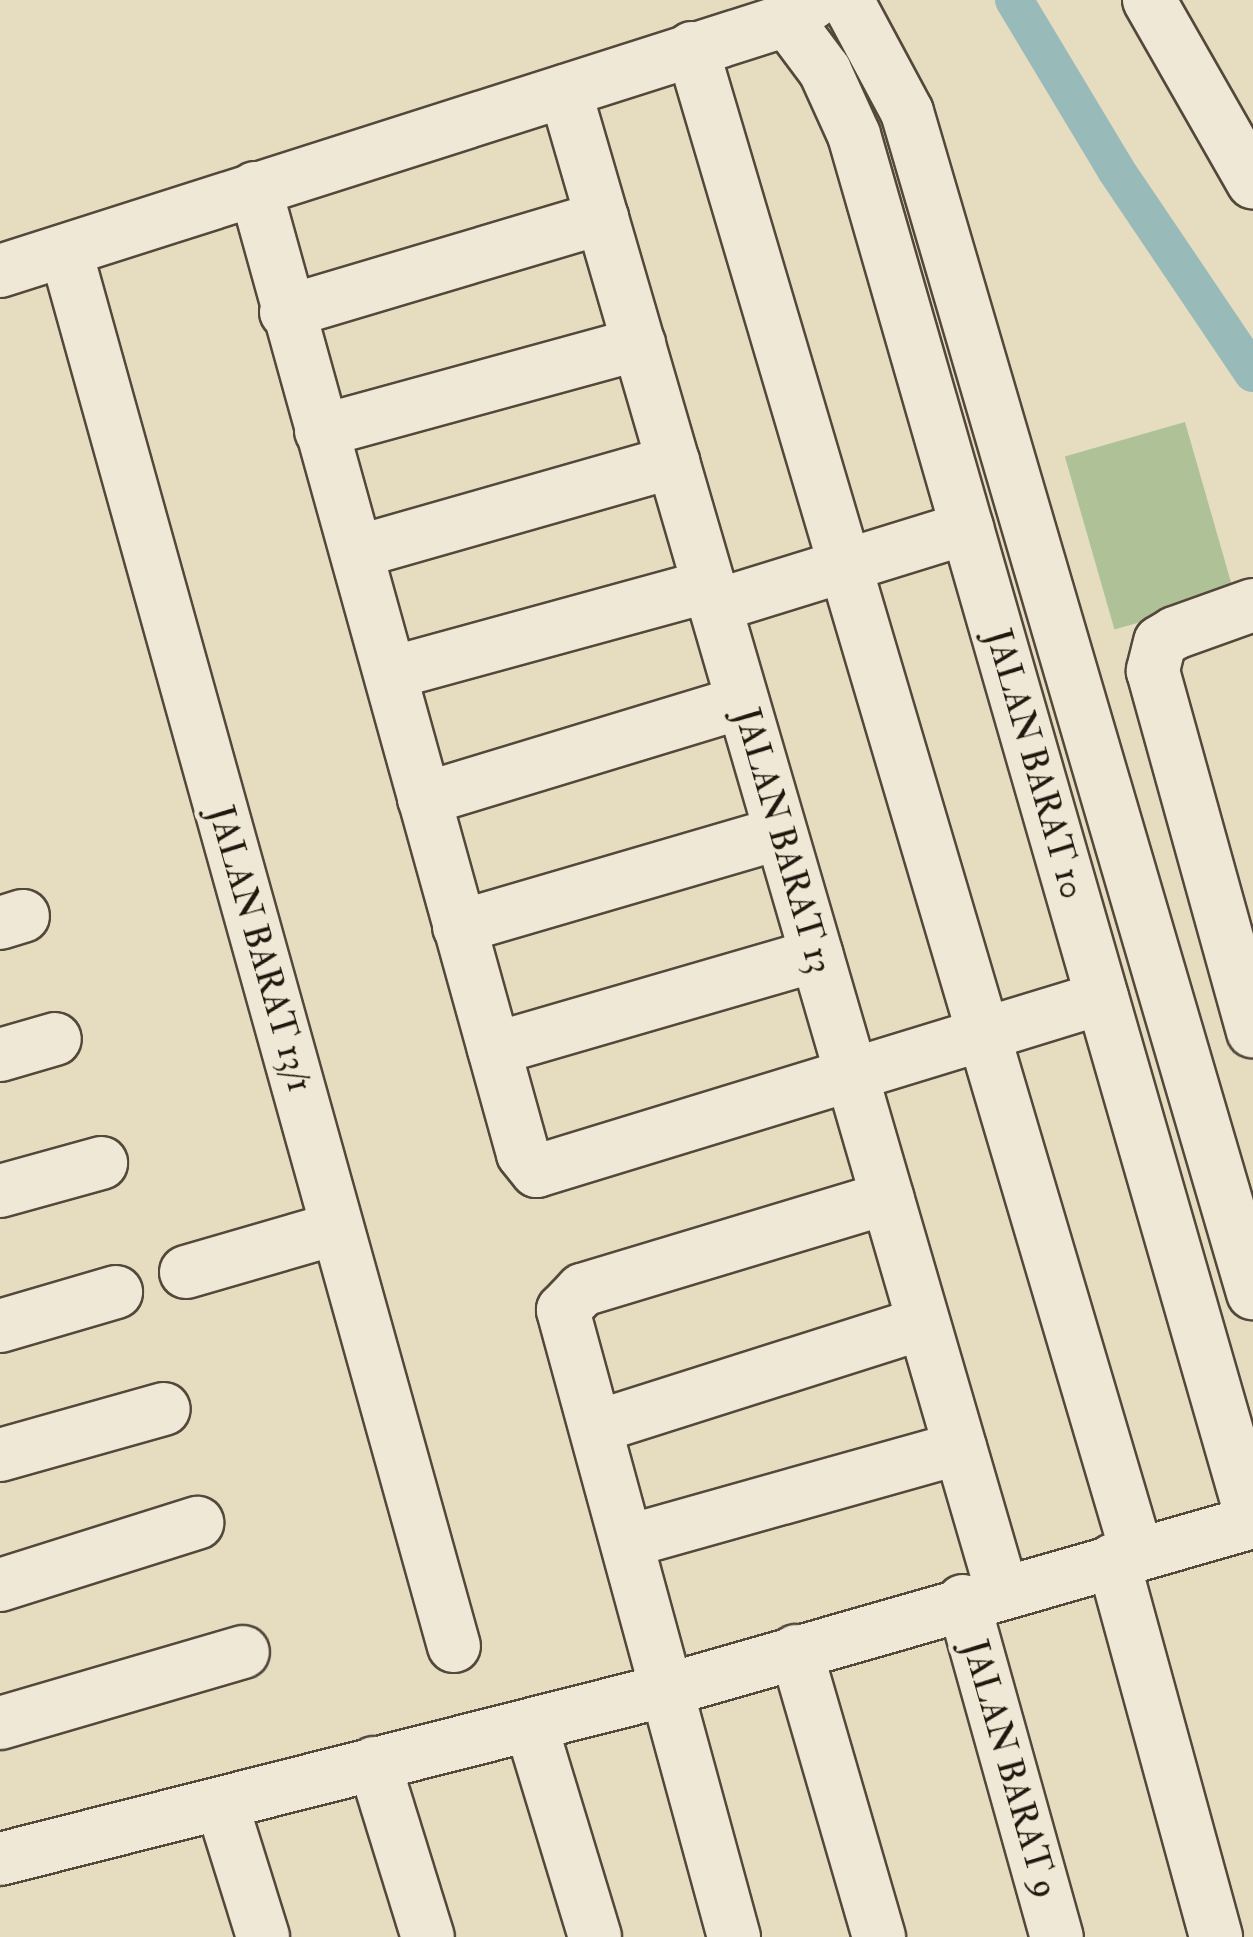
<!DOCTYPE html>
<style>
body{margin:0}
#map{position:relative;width:1253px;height:1937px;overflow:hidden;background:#e6dcc0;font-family:"IM FELL Double Pica",serif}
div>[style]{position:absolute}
.green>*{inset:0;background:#afc297;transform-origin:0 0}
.canal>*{height:38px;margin:-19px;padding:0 19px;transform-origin:19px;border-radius:19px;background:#98bab9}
.roads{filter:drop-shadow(2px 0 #53483a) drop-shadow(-2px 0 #53483a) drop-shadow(0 2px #53483a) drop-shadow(0 -2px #53483a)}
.minor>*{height:52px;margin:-26px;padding:0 26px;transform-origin:26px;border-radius:26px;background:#efe8d6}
span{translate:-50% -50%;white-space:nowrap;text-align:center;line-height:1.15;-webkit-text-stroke:9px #efe8d6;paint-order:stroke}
.street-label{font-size:35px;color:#22170e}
</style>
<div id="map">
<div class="green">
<i style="left:1185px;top:422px;width:180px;height:125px;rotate:74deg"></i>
</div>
<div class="canal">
<i style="left:1014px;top:0;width:198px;rotate:59deg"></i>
<i style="left:1116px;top:170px;width:245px;rotate:56deg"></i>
</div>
<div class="roads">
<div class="minor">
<i style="left:847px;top:0;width:127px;rotate:61.8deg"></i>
<i style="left:907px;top:112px;width:1231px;rotate:73.67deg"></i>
<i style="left:1149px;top:0;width:210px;rotate:60.3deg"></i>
<i style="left:787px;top:20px;width:64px;rotate:53.3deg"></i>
<i style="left:825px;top:71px;width:70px;rotate:65.6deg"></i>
<i style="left:854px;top:135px;width:1443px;rotate:73.95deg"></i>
<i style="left:692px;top:48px;width:1569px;rotate:73.53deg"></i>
<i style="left:565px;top:91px;width:1562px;rotate:73.76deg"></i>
<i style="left:255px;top:188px;width:1002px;rotate:74.49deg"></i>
<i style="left:523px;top:1154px;width:22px;rotate:51deg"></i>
<i style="left:537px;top:1171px;width:591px;rotate:-17.02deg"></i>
<i style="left:66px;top:252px;width:1447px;rotate:74.45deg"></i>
<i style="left:0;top:271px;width:826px;rotate:-17.69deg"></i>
<i style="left:787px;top:20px;width:32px;rotate:-34deg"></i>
<i style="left:286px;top:312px;width:330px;rotate:-16.6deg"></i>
<i style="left:321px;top:431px;width:330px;rotate:-15.3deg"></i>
<i style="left:357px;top:552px;width:329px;rotate:-15.9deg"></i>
<i style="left:1253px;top:605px;width:83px;rotate:160.3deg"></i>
<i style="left:1175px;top:633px;width:17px;rotate:149deg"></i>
<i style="left:1160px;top:642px;width:30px;rotate:104deg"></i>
<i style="left:1153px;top:671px;width:374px;rotate:74.5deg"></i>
<i style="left:715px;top:606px;width:264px;rotate:-17.2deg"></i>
<i style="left:391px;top:673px;width:330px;rotate:-15.3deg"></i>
<i style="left:424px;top:799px;width:333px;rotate:-16.9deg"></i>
<i style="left:0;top:923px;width:24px;rotate:-17deg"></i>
<i style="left:459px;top:927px;width:334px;rotate:-16.3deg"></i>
<i style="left:494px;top:1049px;width:336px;rotate:-16.2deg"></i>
<i style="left:0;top:1055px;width:57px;rotate:-16.2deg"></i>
<i style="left:0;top:1191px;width:105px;rotate:-15.5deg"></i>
<i style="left:186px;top:1272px;width:157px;rotate:-16.2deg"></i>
<i style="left:0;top:1326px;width:121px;rotate:-16.3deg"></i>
<i style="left:596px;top:1427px;width:343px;rotate:-17.6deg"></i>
<i style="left:0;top:1455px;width:170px;rotate:-15.7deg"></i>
<i style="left:629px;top:1541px;width:344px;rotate:-15.7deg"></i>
<i style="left:1113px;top:1560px;width:391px;rotate:74.7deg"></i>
<i style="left:0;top:1585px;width:207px;rotate:-17.5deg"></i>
<i style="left:963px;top:1601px;width:349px;rotate:74.4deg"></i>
<i style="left:796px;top:1651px;width:298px;rotate:73.8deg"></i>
<i style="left:0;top:1723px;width:253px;rotate:-16.3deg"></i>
<i style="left:531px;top:1726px;width:220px;rotate:73.1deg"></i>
<i style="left:374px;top:1763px;width:182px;rotate:72.8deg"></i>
<i style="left:222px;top:1805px;width:138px;rotate:72.7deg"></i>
<i style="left:0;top:1859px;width:688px;rotate:-14.22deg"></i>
<i style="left:667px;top:1690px;width:610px;rotate:-16deg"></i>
<i style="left:734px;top:1937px;width:650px;rotate:-105.26deg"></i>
<i style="left:563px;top:1310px;width:28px;rotate:-46deg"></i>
<i style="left:582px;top:1290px;width:319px;rotate:-16.8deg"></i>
</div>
</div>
<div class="street-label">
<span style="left:1035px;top:764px;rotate:74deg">JALAN BARAT 10</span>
<span style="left:783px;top:841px;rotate:74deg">JALAN BARAT 13</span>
<span style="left:260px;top:949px;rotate:74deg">JALAN BARAT 13/1</span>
<span style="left:1010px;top:1769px;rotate:74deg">JALAN BARAT 9</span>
</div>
</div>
